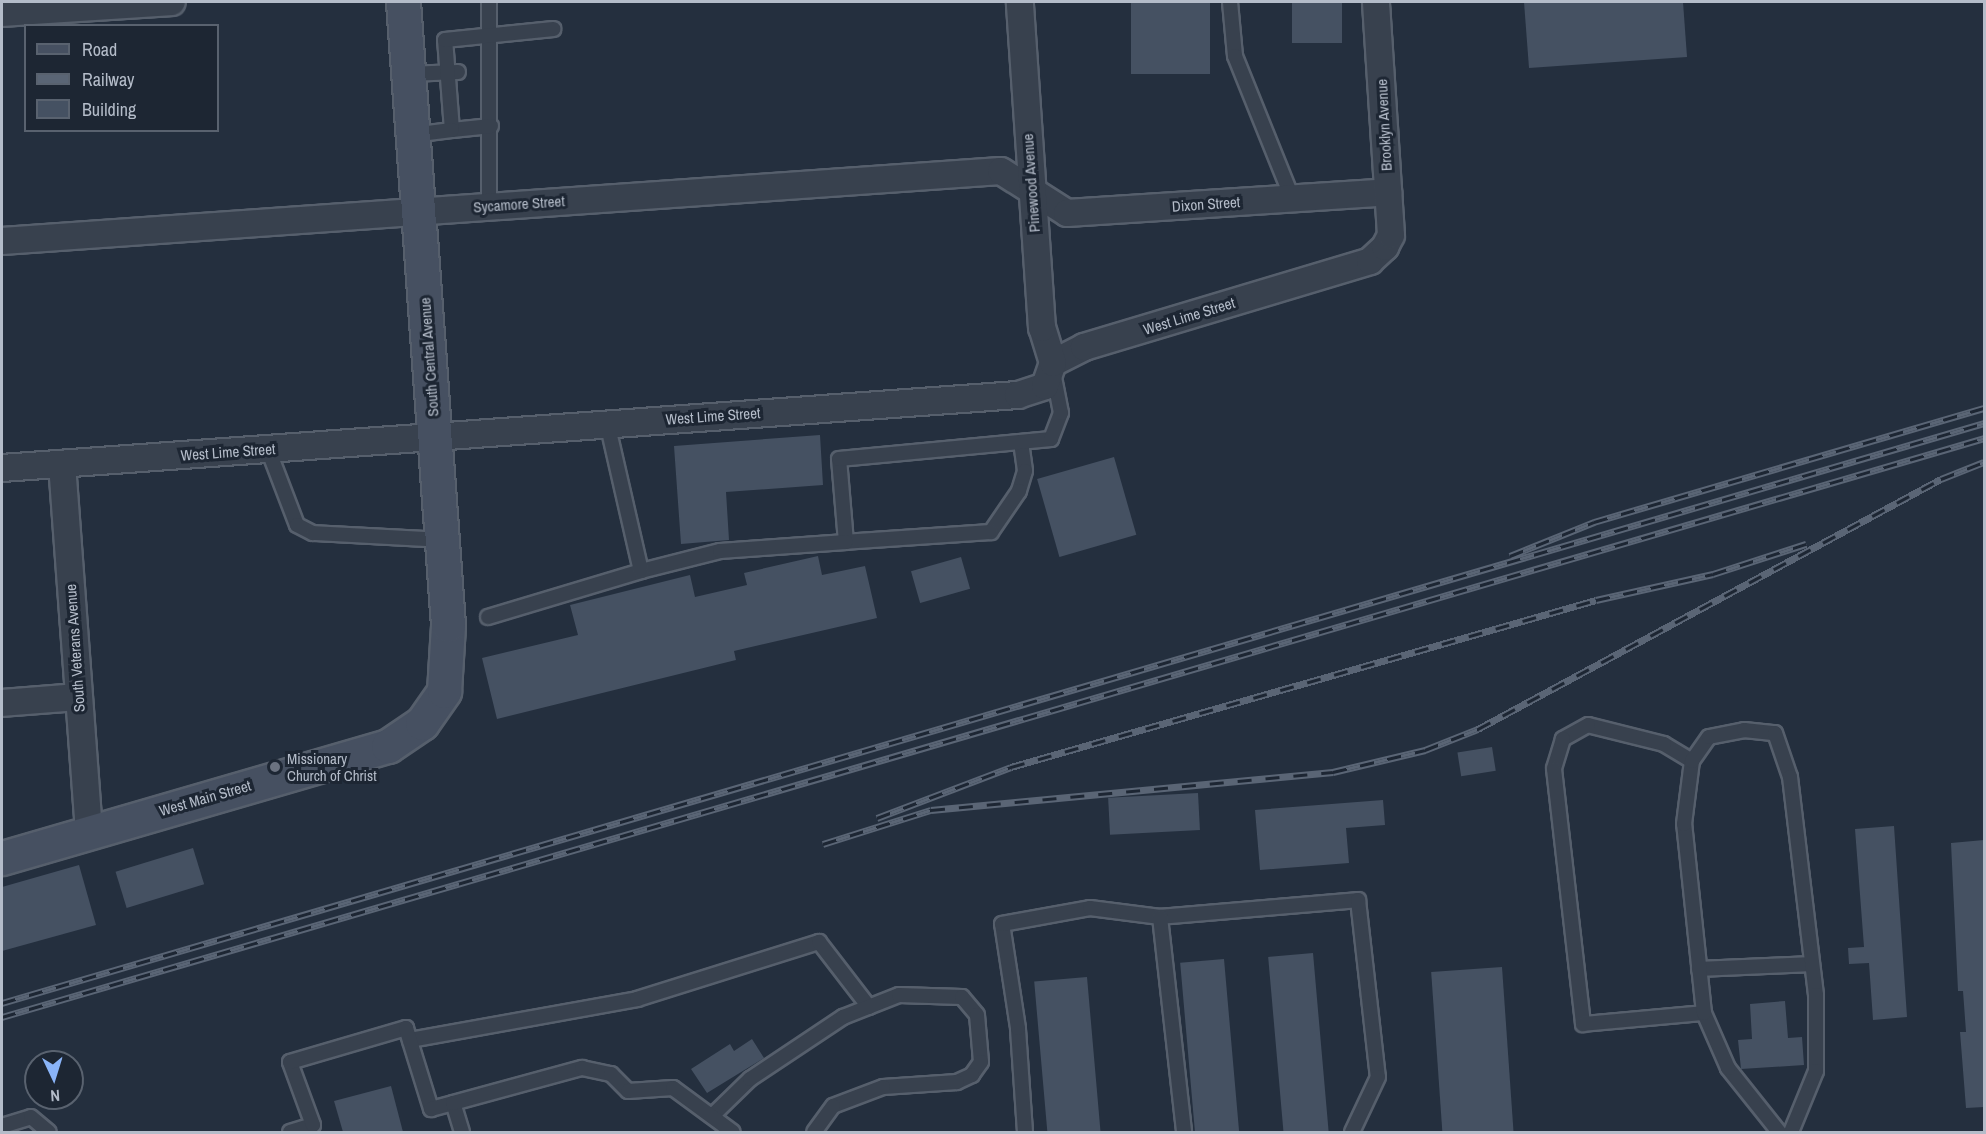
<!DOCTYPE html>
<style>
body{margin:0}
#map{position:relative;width:1986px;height:1134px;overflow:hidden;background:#242f3e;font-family:"Archivo Narrow",sans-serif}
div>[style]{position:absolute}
.building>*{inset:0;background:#455162;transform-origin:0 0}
.roads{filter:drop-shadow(2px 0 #565f6c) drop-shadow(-2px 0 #565f6c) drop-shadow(0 2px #565f6c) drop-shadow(0 -2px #565f6c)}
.service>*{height:14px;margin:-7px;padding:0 7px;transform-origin:7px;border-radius:7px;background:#38414e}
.minor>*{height:26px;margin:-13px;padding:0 13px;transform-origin:13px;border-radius:13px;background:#38414e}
.secondary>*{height:33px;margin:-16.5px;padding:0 16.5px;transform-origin:16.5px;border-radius:16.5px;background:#465061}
.rail>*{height:7px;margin-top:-3.5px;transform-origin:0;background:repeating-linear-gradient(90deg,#1d2633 0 14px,#5a6575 0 28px);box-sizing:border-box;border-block:2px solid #5a6575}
.dots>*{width:16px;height:16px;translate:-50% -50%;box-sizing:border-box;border:3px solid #1d2633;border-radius:50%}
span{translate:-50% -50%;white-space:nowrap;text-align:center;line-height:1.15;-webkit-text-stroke:6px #1d2633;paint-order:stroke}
.street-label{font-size:15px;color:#b4bcc9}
.poi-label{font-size:15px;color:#b4bcc9}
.left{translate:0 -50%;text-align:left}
.frame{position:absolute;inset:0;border:3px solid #b4bcc9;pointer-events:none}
.legend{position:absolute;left:24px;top:24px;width:195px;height:108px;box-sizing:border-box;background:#1d2633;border:2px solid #59626f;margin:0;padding:8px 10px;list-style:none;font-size:18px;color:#b4bcc9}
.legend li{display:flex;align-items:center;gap:12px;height:30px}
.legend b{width:30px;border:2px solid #59626f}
.north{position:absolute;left:24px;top:1050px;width:60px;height:60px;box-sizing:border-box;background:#1d2633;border:2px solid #59626f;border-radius:50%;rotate:176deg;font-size:16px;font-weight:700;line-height:24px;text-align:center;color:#b4bcc9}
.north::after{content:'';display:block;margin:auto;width:21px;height:27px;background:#8ab4f8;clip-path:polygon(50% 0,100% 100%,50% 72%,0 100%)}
</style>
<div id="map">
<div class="building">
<i style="left:1131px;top:2px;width:79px;height:72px"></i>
<i style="left:1292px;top:2px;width:50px;height:41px"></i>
<i style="clip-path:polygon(1524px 2px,1683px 2px,1687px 57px,1529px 68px)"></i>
<i style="clip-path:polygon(820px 435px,823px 485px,726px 492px,729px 540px,681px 544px,674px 446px)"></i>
<i style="left:1114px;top:457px;width:81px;height:80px;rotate:74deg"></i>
<i style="clip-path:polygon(818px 556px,822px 575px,865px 566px,877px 618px,734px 651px,736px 660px,497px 719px,482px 658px,578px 635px,570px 605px,690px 575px,695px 597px,747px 585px,744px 573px)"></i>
<i style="left:961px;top:557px;width:33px;height:52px;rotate:74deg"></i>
<i style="left:1492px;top:747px;width:24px;height:35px;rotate:81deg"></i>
<i style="left:1198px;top:793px;width:37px;height:90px;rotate:87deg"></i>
<i style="clip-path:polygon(1383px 800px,1385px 825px,1346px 828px,1349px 863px,1260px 870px,1255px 810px)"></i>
<i style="clip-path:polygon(1894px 826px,1907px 1017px,1873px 1020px,1869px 963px,1849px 964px,1848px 948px,1864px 947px,1855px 829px)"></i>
<i style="clip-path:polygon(1984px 840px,1984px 1107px,1966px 1108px,1960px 1032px,1966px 1032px,1963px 991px,1958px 991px,1951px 843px)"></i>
<i style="left:193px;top:848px;width:38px;height:81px;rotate:73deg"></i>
<i style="clip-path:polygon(79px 865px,96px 925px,2px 951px,2px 887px)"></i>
<i style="left:1313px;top:953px;width:180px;height:45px;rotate:85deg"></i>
<i style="left:1224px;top:959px;width:174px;height:44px;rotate:85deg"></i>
<i style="left:1502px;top:967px;width:165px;height:71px;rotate:86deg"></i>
<i style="left:1087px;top:977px;width:156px;height:53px;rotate:85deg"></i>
<i style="clip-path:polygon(1785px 1001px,1788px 1038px,1802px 1037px,1804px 1065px,1741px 1069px,1738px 1040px,1752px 1039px,1750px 1004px)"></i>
<i style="clip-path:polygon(752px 1039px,764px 1058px,707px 1093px,691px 1069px,730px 1044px,734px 1051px)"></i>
<i style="clip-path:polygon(391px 1086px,403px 1132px,343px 1132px,334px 1101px)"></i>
</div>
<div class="roads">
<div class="service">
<i style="left:489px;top:2px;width:205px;rotate:90deg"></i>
<i style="left:1230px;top:2px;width:54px;rotate:84.7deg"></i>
<i style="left:1235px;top:56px;width:153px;rotate:68.1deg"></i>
<i style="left:408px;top:74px;width:50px;rotate:-2.3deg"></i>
<i style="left:491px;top:126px;width:39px;rotate:174deg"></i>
<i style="left:452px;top:130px;width:90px;rotate:-94.4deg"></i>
<i style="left:445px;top:40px;width:109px;rotate:-5.8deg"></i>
<i style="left:412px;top:135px;width:40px;rotate:-7.1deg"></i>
<i style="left:1021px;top:442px;width:29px;rotate:82deg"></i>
<i style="left:1025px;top:471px;width:21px;rotate:107deg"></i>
<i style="left:1019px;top:491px;width:50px;rotate:124.3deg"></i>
<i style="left:991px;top:532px;width:145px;rotate:176.1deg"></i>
<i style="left:846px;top:542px;width:83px;rotate:-94.8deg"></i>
<i style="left:839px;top:459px;width:213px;rotate:-5.4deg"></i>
<i style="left:1051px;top:439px;width:28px;rotate:-69deg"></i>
<i style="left:1061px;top:413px;width:42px;rotate:-101deg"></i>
<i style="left:268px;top:449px;width:81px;rotate:69.1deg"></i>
<i style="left:297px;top:525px;width:18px;rotate:27deg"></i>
<i style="left:313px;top:533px;width:129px;rotate:3.1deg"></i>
<i style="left:641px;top:571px;width:81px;rotate:-14.2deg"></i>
<i style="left:720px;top:551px;width:126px;rotate:-4.1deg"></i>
<i style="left:488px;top:617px;width:160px;rotate:-16.7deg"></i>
<i style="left:641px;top:571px;width:152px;rotate:-102.9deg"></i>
<i style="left:1692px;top:761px;width:33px;rotate:-149deg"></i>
<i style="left:1664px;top:744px;width:78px;rotate:-166deg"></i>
<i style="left:1588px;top:725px;width:29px;rotate:151deg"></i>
<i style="left:1563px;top:739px;width:31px;rotate:107deg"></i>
<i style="left:1554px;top:769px;width:257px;rotate:83.5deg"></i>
<i style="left:1583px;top:1024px;width:121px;rotate:-5.2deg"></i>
<i style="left:1160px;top:917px;width:199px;rotate:-4.9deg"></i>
<i style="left:1358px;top:900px;width:178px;rotate:83.6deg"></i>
<i style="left:1378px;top:1077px;width:61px;rotate:115.3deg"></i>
<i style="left:1699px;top:969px;width:113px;rotate:-2.5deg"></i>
<i style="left:410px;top:1040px;width:231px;rotate:-10.2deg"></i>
<i style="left:637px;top:999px;width:191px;rotate:-17.4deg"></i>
<i style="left:819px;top:942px;width:82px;rotate:52.4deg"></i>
<i style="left:712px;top:1116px;width:53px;rotate:-44.2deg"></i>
<i style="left:750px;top:1079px;width:112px;rotate:-33.7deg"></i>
<i style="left:843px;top:1017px;width:60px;rotate:-21.4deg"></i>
<i style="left:899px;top:995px;width:63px;rotate:1.8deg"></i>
<i style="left:962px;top:997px;width:23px;rotate:50deg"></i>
<i style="left:977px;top:1015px;width:47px;rotate:85.1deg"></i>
<i style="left:981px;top:1062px;width:16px;rotate:125deg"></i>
<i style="left:972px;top:1075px;width:17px;rotate:155deg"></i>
<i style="left:957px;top:1082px;width:74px;rotate:176.1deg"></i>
<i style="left:883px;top:1087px;width:53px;rotate:159.2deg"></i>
<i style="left:833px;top:1106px;width:32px;rotate:126deg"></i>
<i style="left:2px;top:1126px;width:30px;rotate:-17deg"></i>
<i style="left:31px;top:1117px;width:23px;rotate:40deg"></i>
<i style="left:290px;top:1132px;width:24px;rotate:-17deg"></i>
<i style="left:313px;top:1125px;width:67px;rotate:-110.1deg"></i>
<i style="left:290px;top:1062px;width:121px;rotate:-16.3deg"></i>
<i style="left:406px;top:1028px;width:85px;rotate:72.8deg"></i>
<i style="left:431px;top:1109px;width:23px;rotate:-15deg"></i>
<i style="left:462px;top:1132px;width:30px;rotate:-107deg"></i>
<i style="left:453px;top:1103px;width:134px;rotate:-15.2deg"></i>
<i style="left:582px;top:1068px;width:30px;rotate:12deg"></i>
<i style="left:611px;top:1074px;width:24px;rotate:45deg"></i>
<i style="left:628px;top:1091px;width:45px;rotate:-3.8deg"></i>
<i style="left:673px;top:1088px;width:74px;rotate:36.3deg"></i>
<i style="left:1025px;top:1132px;width:104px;rotate:-93.9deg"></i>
<i style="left:1018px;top:1028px;width:105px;rotate:-98.7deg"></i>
<i style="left:1002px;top:924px;width:89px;rotate:-10.3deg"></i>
<i style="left:1090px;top:908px;width:71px;rotate:7.3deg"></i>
<i style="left:1160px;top:917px;width:216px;rotate:83.6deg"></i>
<i style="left:1779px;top:1132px;width:82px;rotate:-128.6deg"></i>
<i style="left:1728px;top:1068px;width:60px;rotate:-113.6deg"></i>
<i style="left:1704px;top:1013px;width:190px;rotate:-96deg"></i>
<i style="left:1684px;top:824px;width:64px;rotate:-82.8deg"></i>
<i style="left:1692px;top:761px;width:29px;rotate:-55deg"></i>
<i style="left:1709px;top:737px;width:36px;rotate:-11deg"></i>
<i style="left:1744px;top:730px;width:31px;rotate:6deg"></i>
<i style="left:1775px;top:733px;width:46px;rotate:71.2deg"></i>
<i style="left:1790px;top:777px;width:220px;rotate:83.2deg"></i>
<i style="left:1816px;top:995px;width:76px;rotate:90deg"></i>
<i style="left:1816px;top:1071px;width:66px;rotate:112.3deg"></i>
</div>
<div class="minor">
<i style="left:2px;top:13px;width:170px;rotate:-3.7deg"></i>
<i style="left:2px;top:241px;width:1001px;rotate:-4.01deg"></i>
<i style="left:1001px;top:171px;width:78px;rotate:32.5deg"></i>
<i style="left:1067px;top:213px;width:322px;rotate:-3.7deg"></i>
<i style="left:1053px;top:363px;width:35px;rotate:-27deg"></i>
<i style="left:1084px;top:347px;width:299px;rotate:-16.7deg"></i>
<i style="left:1370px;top:261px;width:21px;rotate:-43deg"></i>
<i style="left:1385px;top:247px;width:13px;rotate:-63deg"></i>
<i style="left:1391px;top:235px;width:233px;rotate:-93.7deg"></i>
<i style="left:62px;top:464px;width:368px;rotate:85.8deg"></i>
<i style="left:2px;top:468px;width:1019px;rotate:-4.11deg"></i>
<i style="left:1018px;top:395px;width:28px;rotate:-18deg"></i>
<i style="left:1045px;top:386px;width:24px;rotate:-71deg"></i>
<i style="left:1053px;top:363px;width:37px;rotate:-107deg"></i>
<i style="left:1042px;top:328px;width:327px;rotate:-93.9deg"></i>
<i style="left:2px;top:703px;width:76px;rotate:-4.5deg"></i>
</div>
<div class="secondary">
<i style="left:2px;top:858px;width:402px;rotate:-16.2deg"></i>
<i style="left:388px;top:746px;width:41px;rotate:-34.1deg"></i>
<i style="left:422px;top:723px;width:39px;rotate:-55deg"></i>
<i style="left:444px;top:691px;width:66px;rotate:-86.5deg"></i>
<i style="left:448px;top:625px;width:625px;rotate:-94.13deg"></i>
</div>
</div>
<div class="rail">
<i style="left:1510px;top:556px;width:91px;rotate:-22deg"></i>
<i style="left:1594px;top:522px;width:406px;rotate:-16.3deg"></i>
<i style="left:877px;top:818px;width:143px;rotate:-20.8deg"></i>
<i style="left:1011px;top:767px;width:608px;rotate:-15.93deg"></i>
<i style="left:1596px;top:600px;width:120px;rotate:-12.5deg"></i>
<i style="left:1713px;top:574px;width:98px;rotate:-17.9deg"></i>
<i style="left:823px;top:844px;width:113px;rotate:-17.5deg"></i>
<i style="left:931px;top:810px;width:404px;rotate:-5.4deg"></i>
<i style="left:1333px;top:772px;width:95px;rotate:-13.4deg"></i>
<i style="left:1425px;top:750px;width:57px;rotate:-21.6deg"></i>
<i style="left:1478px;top:729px;width:526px;rotate:-28.37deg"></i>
<i style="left:1941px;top:479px;width:46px;rotate:-21.6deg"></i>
<i style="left:2px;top:1003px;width:2065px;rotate:-16.31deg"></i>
<i style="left:2px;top:1017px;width:2065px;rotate:-16.28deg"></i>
</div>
<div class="dots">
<i style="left:275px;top:767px;background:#6b7280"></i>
</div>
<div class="street-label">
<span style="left:1384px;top:125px;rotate:-93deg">Brooklyn Avenue</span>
<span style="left:1031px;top:183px;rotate:-94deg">Pinewood Avenue</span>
<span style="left:519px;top:204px;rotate:-4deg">Sycamore Street</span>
<span style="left:1206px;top:204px;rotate:-4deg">Dixon Street</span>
<span style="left:1189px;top:316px;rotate:-17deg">West Lime Street</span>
<span style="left:429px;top:357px;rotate:-94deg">South Central Avenue</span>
<span style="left:713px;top:416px;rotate:-4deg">West Lime Street</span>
<span style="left:228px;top:452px;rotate:-4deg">West Lime Street</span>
<span style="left:75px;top:648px;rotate:-94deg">South Veterans Avenue</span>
<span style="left:205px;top:798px;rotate:-16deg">West Main Street</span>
</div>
<div class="poi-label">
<span class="left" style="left:287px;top:767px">Missionary<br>Church of Christ</span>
</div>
<div class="frame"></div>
<ul class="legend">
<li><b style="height:8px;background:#465061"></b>Road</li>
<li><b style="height:8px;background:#5a6575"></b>Railway</li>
<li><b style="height:16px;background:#455162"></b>Building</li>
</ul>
<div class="north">N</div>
</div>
